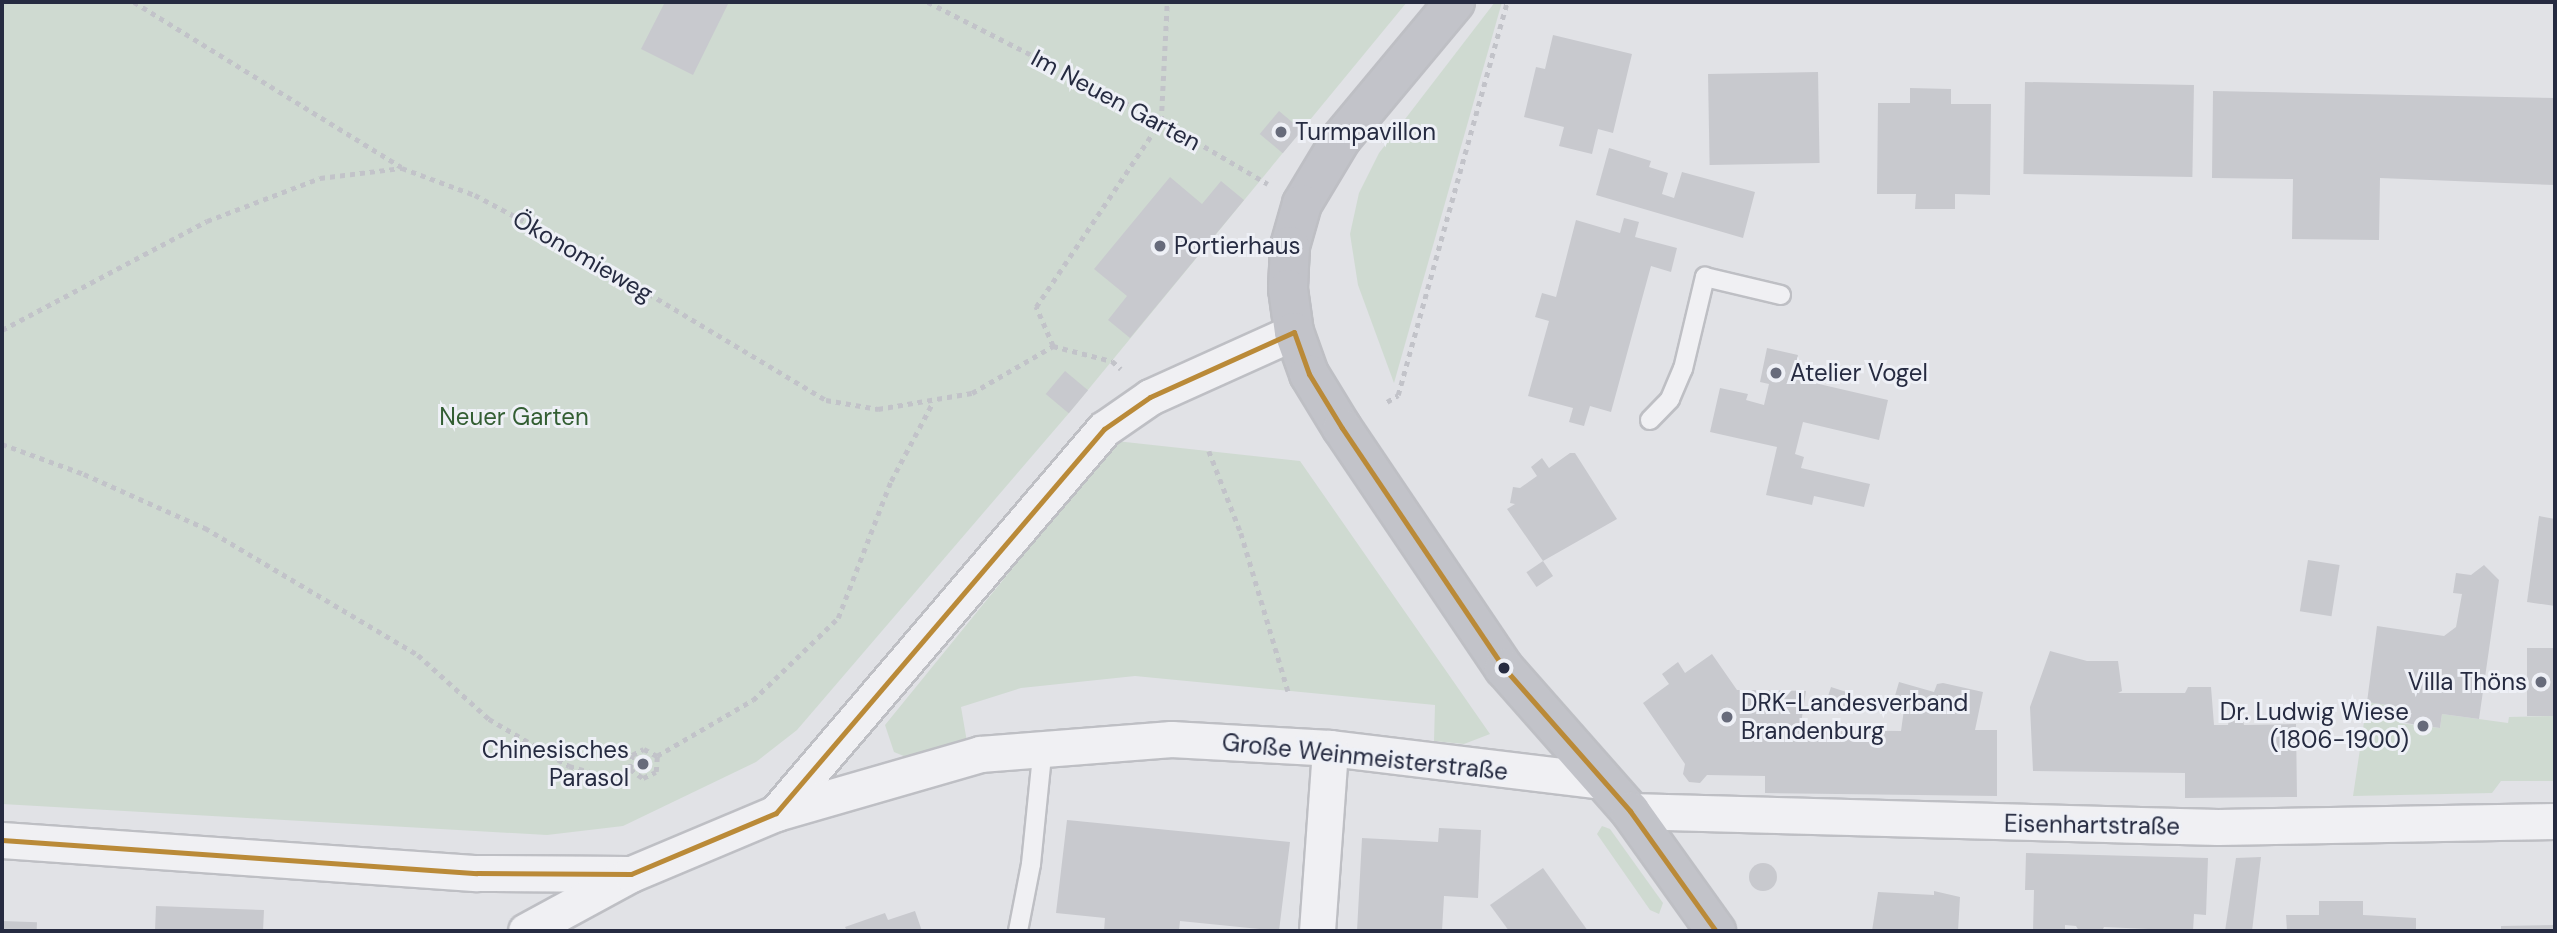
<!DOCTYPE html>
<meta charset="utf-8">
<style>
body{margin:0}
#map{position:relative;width:2557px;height:933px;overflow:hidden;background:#e1e2e6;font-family:"DM Sans",sans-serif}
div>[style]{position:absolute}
.green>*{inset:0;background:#cfdad1}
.building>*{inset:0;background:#c8c9ce;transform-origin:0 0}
.round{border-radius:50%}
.path>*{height:4.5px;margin-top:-2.25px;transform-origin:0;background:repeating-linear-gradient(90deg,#c2c3c9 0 5px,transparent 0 10px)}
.roads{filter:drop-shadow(2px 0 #bebfc4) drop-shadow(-2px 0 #bebfc4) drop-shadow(0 2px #bebfc4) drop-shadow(0 -2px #bebfc4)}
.lane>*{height:18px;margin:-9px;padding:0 9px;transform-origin:9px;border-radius:9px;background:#f0f0f3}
.street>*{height:35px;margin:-17.5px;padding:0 17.5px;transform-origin:17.5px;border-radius:17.5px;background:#f0f0f3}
.secondary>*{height:38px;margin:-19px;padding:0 19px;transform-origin:19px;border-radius:19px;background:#c2c3c9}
.bus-1>*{height:5px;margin:-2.5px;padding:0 2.5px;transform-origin:2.5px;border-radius:2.5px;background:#ba8a38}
.dots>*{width:19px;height:19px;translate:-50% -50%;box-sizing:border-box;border:4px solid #eef0f6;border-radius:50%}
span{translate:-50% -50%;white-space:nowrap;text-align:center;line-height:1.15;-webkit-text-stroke:6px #eef0f6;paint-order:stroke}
.street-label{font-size:24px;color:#262b41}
.poi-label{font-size:24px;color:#262b41}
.left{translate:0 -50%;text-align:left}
.right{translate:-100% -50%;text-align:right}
.park-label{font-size:24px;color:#335e33}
.frame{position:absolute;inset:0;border:4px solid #262b41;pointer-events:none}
</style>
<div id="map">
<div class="green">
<i style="clip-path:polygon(2px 2px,1407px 2px,1069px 413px,797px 730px,756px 762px,623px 826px,547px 835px,2px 804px)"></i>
<i style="clip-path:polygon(1495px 2px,1502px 2px,1394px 383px,1358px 285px,1350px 234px,1359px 193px,1379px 153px)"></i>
<i style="clip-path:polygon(1116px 441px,1300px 461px,1490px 734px,1464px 744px,1434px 741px,1435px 705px,1135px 676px,1021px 688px,961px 707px,967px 742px,911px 759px,894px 752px,885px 725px)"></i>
<i style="clip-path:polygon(2367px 702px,2401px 707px,2399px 723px,2440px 728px,2442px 714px,2508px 723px,2509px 717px,2555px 716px,2555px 781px,2501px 781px,2492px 793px,2353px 796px)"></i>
<i style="clip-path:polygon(1602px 826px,1610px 829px,1663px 903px,1659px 914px,1650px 910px,1597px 834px)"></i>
</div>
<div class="building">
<i style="clip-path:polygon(665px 2px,729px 2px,693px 75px,641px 49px)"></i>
<i style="clip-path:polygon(1553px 35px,1632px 54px,1613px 133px,1598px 129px,1592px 154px,1559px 146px,1564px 127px,1524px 117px,1536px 67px,1545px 69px)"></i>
<i style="left:1818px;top:72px;width:91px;height:110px;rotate:89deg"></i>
<i style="left:2025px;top:82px;width:169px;height:92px;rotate:1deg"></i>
<i style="clip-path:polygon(1910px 88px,1951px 89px,1951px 104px,1991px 104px,1990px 195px,1955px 194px,1955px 209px,1915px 209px,1916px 194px,1877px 194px,1878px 103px,1910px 103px)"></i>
<i style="clip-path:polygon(2213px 91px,2555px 98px,2555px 185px,2380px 178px,2379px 240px,2292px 239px,2293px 179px,2212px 178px)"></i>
<i style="left:1279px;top:111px;width:30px;height:30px;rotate:40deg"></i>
<i style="clip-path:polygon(1609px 148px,1651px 161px,1649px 167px,1668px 173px,1662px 194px,1674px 198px,1682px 172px,1755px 192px,1743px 238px,1596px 195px)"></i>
<i style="clip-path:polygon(1170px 177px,1202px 204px,1221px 181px,1244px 200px,1130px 338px,1108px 320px,1127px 296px,1094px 269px)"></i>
<i style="clip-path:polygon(1624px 218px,1639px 222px,1635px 237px,1677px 248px,1671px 272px,1651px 266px,1611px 412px,1590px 406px,1584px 426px,1569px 422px,1573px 408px,1528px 396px,1549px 321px,1535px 317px,1542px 293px,1556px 297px,1576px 220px,1620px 233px)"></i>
<i style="clip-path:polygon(1767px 348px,1798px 355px,1793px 378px,1888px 400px,1879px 440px,1803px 422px,1795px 454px,1804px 457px,1801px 468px,1870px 484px,1864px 507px,1814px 496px,1812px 505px,1766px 495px,1777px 447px,1710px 432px,1720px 388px,1748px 394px,1746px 400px,1764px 405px,1769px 384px,1760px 382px)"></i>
<i style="left:1065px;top:371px;width:30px;height:30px;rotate:40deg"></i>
<i style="clip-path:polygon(1570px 453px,1575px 453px,1617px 519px,1543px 561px,1507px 509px,1515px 504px,1510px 503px,1513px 487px,1520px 488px,1537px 476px,1531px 467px,1542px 458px,1549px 468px)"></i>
<i style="clip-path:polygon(2539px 516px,2555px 519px,2555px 606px,2527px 602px)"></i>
<i style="left:2308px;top:560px;width:32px;height:52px;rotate:9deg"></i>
<i style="left:1543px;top:561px;width:18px;height:20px;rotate:56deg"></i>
<i style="clip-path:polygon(2484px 565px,2499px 580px,2479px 719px,2442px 714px,2440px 728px,2418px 725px,2399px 722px,2401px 707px,2367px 702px,2377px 626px,2444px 636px,2456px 627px,2462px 594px,2453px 593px,2456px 573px,2471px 575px)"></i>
<i style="left:2555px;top:648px;width:68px;height:28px;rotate:90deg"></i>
<i style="clip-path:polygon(2050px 651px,2087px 661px,2118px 661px,2122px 691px,2118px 693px,2185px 693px,2188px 687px,2211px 687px,2214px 725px,2228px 725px,2231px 707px,2240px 707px,2244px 725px,2296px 724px,2297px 797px,2185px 798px,2185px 773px,2033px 771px,2030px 707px)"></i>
<i style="clip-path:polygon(1712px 654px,1737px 690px,1806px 691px,1800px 730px,1901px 731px,1905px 702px,1894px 699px,1899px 682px,1934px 692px,1937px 684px,1943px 683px,1983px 692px,1975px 730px,1997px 730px,1997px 796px,1765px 793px,1765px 776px,1707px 775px,1700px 783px,1689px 782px,1683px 774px,1685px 764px,1643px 703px,1669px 684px,1662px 674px,1678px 662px,1685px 673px)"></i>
<i style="left:1831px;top:687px;width:20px;height:19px;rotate:18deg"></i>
<i style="clip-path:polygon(1067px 820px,1290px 842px,1279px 931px,1180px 921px,1179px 931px,1104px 931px,1105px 918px,1056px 913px)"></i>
<i style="clip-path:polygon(1439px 828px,1481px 830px,1478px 898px,1444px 896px,1442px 931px,1357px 931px,1362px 838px,1438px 842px)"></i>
<i style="clip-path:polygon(2026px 853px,2208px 858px,2206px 915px,2194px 914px,2193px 931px,2104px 927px,2102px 931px,2079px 931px,2076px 926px,2065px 925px,2065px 931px,2033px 931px,2034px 890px,2025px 890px)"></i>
<i style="clip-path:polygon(2261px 857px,2252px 931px,2225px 931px,2236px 858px)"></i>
<i class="round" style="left:1749px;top:863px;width:28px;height:28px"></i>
<i style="clip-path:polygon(1543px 868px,1588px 931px,1509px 931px,1490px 905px)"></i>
<i style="clip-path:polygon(1934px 891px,1960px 897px,1958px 931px,1872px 931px,1878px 892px,1934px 895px)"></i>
<i style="clip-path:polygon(2319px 901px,2363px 901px,2363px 915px,2416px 918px,2416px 931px,2287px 931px,2286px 915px,2319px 915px)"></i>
<i style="clip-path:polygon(156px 906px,264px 910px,263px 931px,155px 931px)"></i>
<i style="clip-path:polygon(915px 911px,922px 931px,847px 931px,845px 927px,885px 913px,888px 920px)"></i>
<i style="left:2px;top:921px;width:35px;height:10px;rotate:2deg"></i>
<i style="clip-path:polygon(2555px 925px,2555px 931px,2501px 931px,2501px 926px)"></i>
</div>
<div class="path">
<i style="left:134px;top:2px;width:314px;rotate:31.7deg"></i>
<i style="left:928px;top:2px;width:262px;rotate:27.1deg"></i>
<i style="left:1161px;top:121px;width:124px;rotate:30.5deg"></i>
<i style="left:2px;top:330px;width:232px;rotate:-28deg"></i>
<i style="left:207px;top:221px;width:121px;rotate:-20.8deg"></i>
<i style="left:320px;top:178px;width:83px;rotate:-7deg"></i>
<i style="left:402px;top:168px;width:78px;rotate:20.3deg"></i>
<i style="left:475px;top:195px;width:100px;rotate:28.1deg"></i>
<i style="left:563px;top:242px;width:307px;rotate:31deg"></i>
<i style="left:826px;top:400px;width:53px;rotate:9.8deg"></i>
<i style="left:878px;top:409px;width:95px;rotate:-9.7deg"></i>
<i style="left:972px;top:393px;width:94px;rotate:-30.1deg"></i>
<i style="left:1053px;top:346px;width:61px;rotate:14.3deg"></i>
<i style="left:1112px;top:361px;width:12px;rotate:42deg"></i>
<i style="left:1053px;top:346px;width:43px;rotate:-113.6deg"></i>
<i style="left:1036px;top:307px;width:224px;rotate:-56.1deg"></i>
<i style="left:1161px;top:121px;width:119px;rotate:-87.1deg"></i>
<i style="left:1387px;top:402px;width:13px;rotate:-32deg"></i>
<i style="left:1398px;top:395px;width:408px;rotate:-74.5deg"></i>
<i style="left:2px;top:444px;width:87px;rotate:20.1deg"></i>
<i style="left:84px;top:474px;width:133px;rotate:24.1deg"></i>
<i style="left:205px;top:528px;width:248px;rotate:30.8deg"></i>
<i style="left:418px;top:655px;width:96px;rotate:42deg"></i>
<i style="left:489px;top:719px;width:93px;rotate:30.4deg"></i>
<i style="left:569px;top:766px;width:37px;rotate:16deg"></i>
<i style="left:605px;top:776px;width:26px;rotate:-16deg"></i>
<i style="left:630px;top:769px;width:16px;rotate:35deg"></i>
<i style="left:643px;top:778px;width:14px;rotate:-25deg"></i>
<i style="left:656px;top:772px;width:16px;rotate:-86deg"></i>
<i style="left:657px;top:756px;width:111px;rotate:-30.3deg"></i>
<i style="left:753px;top:700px;width:118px;rotate:-44deg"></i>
<i style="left:838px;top:618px;width:147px;rotate:-68.9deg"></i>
<i style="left:891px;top:481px;width:89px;rotate:-62deg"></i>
<i style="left:1209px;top:451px;width:88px;rotate:68.7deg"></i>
<i style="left:1241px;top:533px;width:165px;rotate:73.4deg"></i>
<i style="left:630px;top:769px;width:14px;rotate:-82deg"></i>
<i style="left:632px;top:755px;width:13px;rotate:-27deg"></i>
<i style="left:644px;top:749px;width:15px;rotate:28deg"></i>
</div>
<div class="roads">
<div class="lane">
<i style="left:1650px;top:420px;width:29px;rotate:-46deg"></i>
<i style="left:1670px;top:399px;width:33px;rotate:-67deg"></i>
<i style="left:1683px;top:369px;width:95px;rotate:-76.6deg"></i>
<i style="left:1705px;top:277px;width:78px;rotate:13.3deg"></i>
<i style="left:1018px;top:931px;width:68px;rotate:-79deg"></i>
<i style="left:1031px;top:864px;width:120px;rotate:-84.2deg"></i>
</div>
<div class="street">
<i style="left:1630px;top:811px;width:588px;rotate:1.56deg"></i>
<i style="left:2218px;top:827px;width:337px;rotate:-1deg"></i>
<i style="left:776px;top:813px;width:505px;rotate:-49.5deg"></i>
<i style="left:1104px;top:429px;width:56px;rotate:-34.8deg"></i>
<i style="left:1150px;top:397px;width:158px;rotate:-24.3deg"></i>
<i style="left:2px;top:840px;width:476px;rotate:4deg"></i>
<i style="left:477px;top:873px;width:151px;rotate:0.4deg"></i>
<i style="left:526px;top:931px;width:119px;rotate:-28.5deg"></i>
<i style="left:631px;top:874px;width:157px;rotate:-22.8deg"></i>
<i style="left:776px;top:813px;width:212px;rotate:-16.1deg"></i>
<i style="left:980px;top:754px;width:192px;rotate:-4.5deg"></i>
<i style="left:1171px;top:739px;width:159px;rotate:3.2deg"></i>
<i style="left:1330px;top:748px;width:275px;rotate:6.9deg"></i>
<i style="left:1317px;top:931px;width:183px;rotate:-85.9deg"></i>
</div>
<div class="secondary">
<i style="left:1455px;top:2px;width:178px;rotate:129.8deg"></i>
<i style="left:1341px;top:139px;width:76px;rotate:121deg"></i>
<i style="left:1302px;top:204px;width:44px;rotate:105.9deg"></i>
<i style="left:1290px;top:246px;width:43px;rotate:92.7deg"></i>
<i style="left:1288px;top:289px;width:43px;rotate:82.1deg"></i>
<i style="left:1294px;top:332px;width:45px;rotate:70.3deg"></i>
<i style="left:1309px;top:374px;width:63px;rotate:58.6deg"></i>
<i style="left:1342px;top:428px;width:290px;rotate:56deg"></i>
<i style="left:1504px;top:668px;width:191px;rotate:48.6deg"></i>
<i style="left:1630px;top:811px;width:148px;rotate:54.4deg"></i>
</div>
</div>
<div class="bus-1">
<i style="left:1294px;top:332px;width:45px;rotate:70.3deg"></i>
<i style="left:1309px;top:374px;width:63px;rotate:58.6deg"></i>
<i style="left:1342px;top:428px;width:290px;rotate:56deg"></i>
<i style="left:1504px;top:668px;width:191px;rotate:48.6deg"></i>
<i style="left:1630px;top:811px;width:148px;rotate:54.4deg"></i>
<i style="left:2px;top:840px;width:476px;rotate:4deg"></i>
<i style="left:477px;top:873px;width:154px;rotate:0.4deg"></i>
<i style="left:631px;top:874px;width:157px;rotate:-22.8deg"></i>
<i style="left:776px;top:813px;width:505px;rotate:-49.5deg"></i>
<i style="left:1104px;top:429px;width:56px;rotate:-34.8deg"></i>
<i style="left:1150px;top:397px;width:158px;rotate:-24.3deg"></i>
</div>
<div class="dots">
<i style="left:1281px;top:132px;background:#676b7b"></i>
<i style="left:1160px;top:246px;background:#676b7b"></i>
<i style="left:1776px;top:373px;background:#676b7b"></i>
<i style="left:1504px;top:668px;background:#262b41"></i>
<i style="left:2541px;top:682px;background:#676b7b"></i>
<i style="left:1727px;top:717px;background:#676b7b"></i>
<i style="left:2423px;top:726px;background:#676b7b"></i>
<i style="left:643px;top:764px;background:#676b7b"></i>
</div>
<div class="street-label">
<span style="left:1116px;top:100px;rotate:28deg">Im Neuen Garten</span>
<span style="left:583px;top:256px;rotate:30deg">Ökonomieweg</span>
<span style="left:1365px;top:757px;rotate:6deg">Große Weinmeisterstraße</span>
<span style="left:2092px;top:825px;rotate:1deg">Eisenhartstraße</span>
</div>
<div class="poi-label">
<span class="left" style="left:1295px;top:132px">Turmpavillon</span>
<span class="left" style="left:1174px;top:246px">Portierhaus</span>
<span class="left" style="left:1790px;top:373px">Atelier Vogel</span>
<span class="right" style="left:2527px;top:682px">Villa Thöns</span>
<span class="left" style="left:1741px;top:717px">DRK-Landesverband<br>Brandenburg</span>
<span class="right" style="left:2409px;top:726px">Dr. Ludwig Wiese<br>(1806-1900)</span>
<span class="right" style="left:629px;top:764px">Chinesisches<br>Parasol</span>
</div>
<div class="park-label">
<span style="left:514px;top:417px">Neuer Garten</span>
</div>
<div class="frame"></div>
</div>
